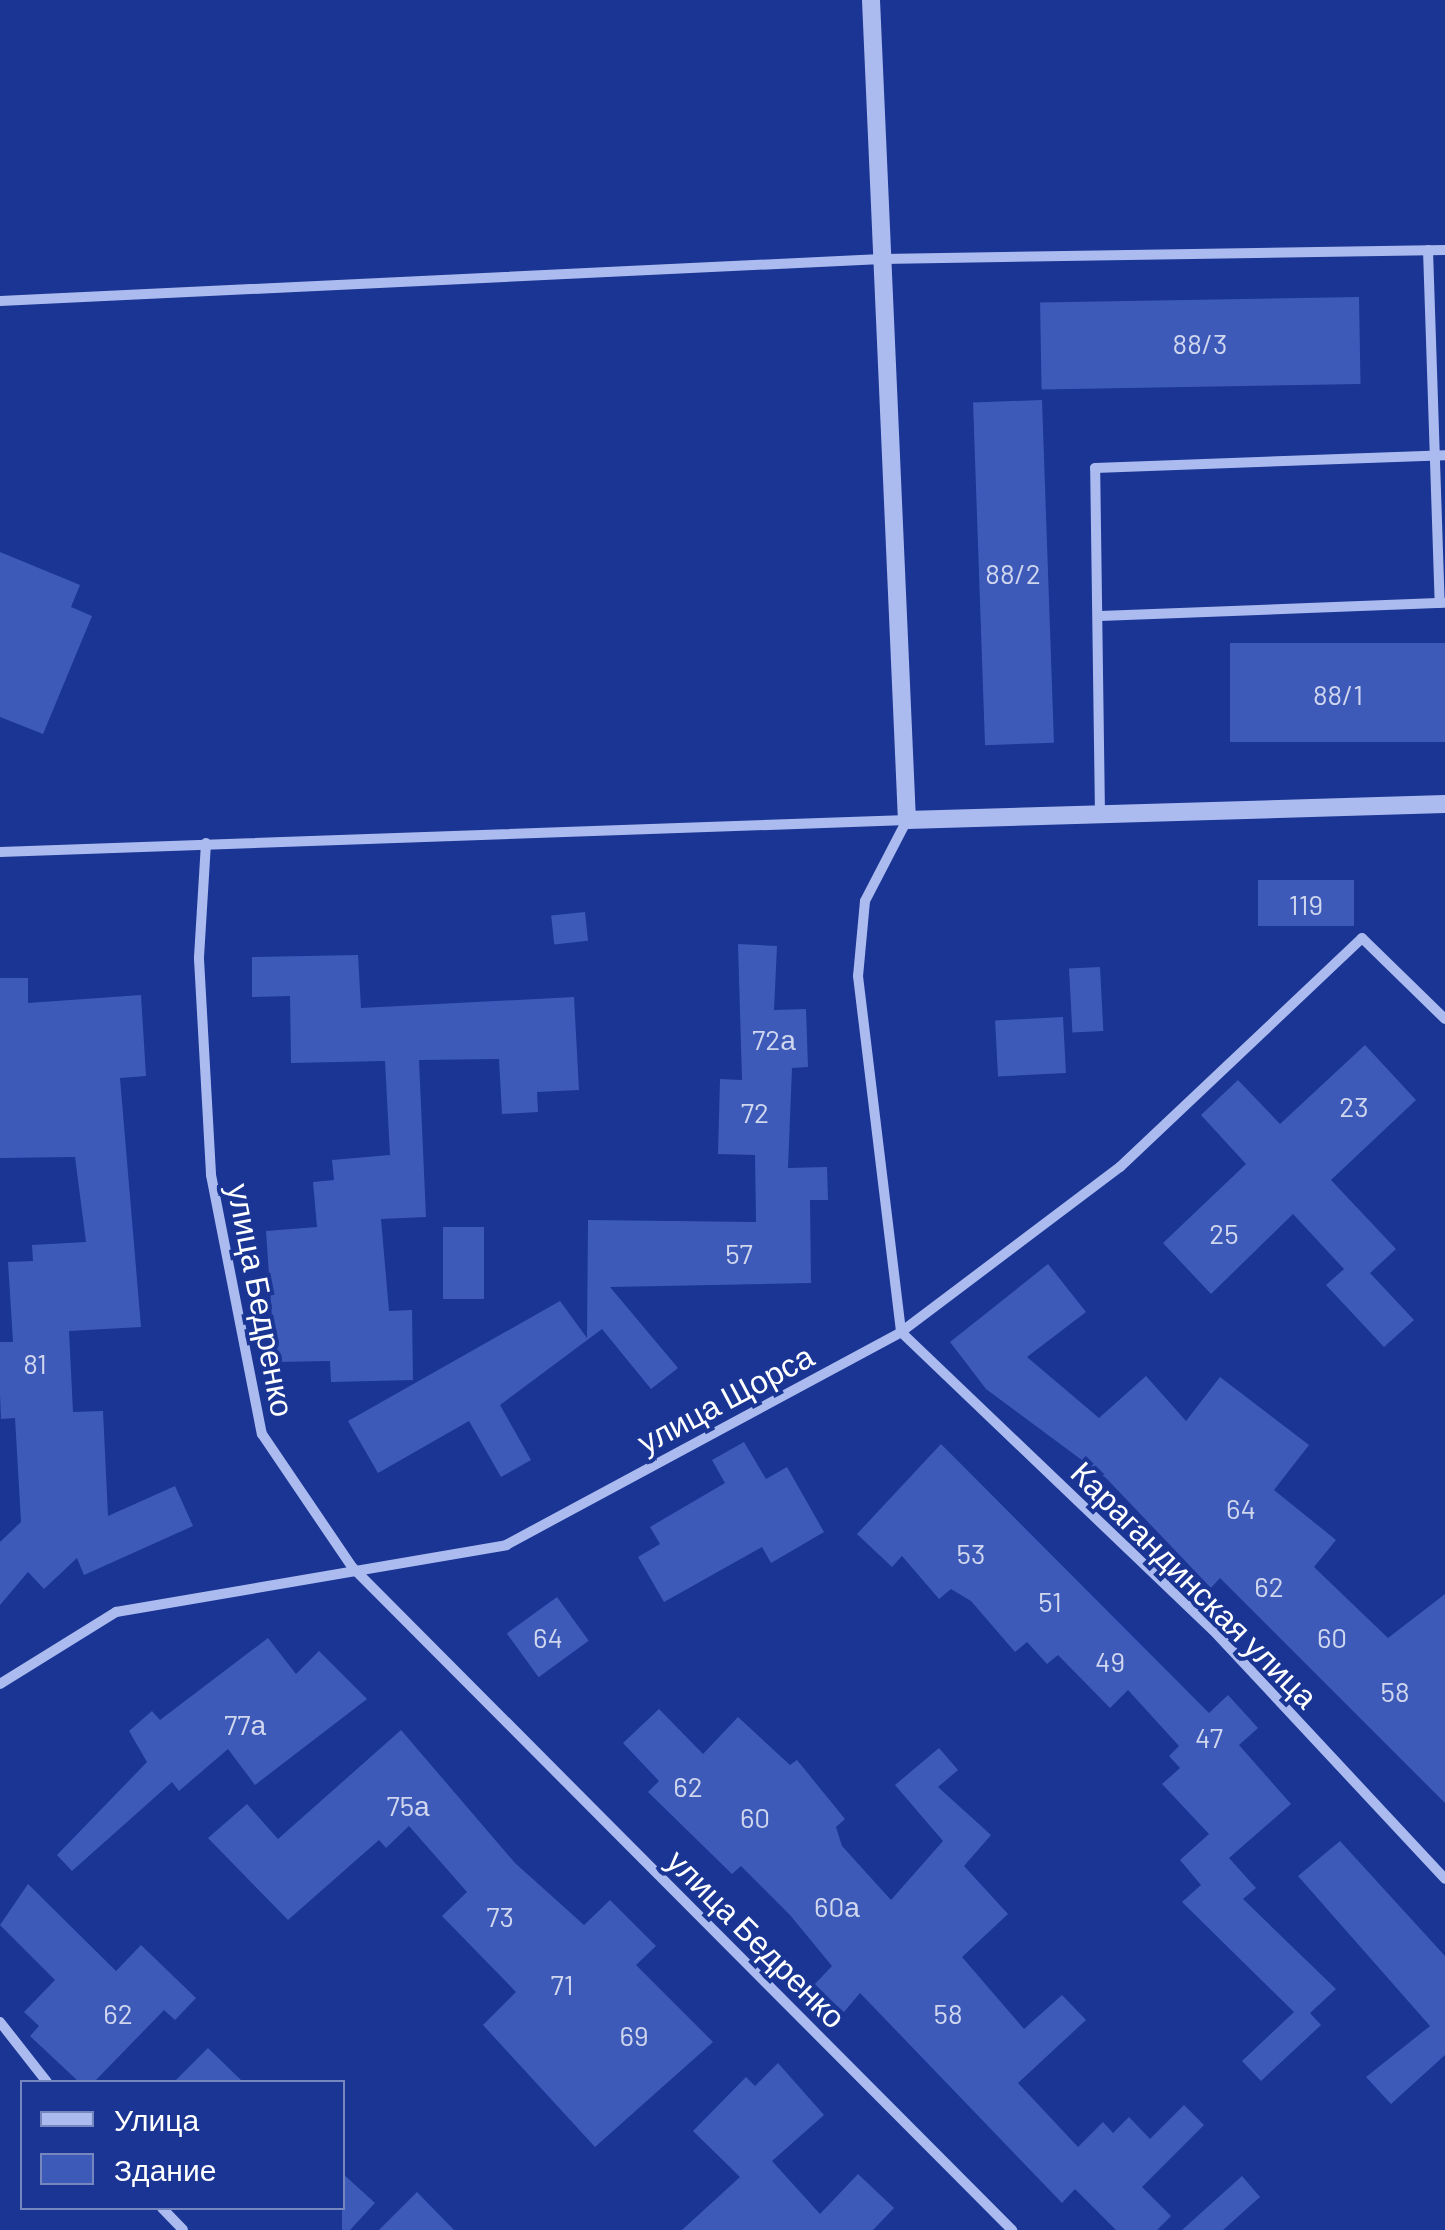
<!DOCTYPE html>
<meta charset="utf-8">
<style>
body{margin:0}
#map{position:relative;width:1445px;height:2230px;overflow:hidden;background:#1a3593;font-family:Barlow,sans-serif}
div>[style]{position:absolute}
.building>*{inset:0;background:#3e5ab9;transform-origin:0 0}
.minor>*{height:10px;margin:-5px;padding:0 5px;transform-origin:5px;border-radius:5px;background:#abbbef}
.tertiary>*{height:18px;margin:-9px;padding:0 9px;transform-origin:9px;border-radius:9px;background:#abbbef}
span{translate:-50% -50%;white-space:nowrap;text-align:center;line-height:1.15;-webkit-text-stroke:8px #1a3593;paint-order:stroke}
.number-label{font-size:28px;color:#cfd6ee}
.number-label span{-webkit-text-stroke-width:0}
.street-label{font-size:32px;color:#fff}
.legend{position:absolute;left:20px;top:2080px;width:325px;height:130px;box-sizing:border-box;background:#1a3593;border:2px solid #7686be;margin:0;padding:12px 18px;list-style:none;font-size:30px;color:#fff}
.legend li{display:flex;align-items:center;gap:20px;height:50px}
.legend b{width:50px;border:2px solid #7686be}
</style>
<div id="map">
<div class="building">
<i style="left:1359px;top:297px;width:87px;height:319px;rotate:89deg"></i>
<i style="left:1042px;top:400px;width:343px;height:69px;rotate:88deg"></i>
<i style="clip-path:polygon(0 552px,80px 585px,71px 607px,92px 616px,43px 734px,0 717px)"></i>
<i style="left:1445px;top:643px;width:99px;height:215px;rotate:90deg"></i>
<i style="left:1354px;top:880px;width:46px;height:96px;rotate:90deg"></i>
<i style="left:585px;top:912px;width:29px;height:34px;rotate:84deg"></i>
<i style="clip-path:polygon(738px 944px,777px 946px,774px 1010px,806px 1009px,808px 1067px,792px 1068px,788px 1168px,827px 1167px,828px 1200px,810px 1200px,811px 1283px,610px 1287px,678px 1368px,651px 1389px,602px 1329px,500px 1405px,531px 1460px,501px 1477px,469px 1421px,378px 1473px,348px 1421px,560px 1301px,587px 1338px,588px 1220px,756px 1222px,755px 1155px,718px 1154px,720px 1079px,742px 1080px)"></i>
<i style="clip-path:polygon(358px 955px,361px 1008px,574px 997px,579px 1090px,537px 1092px,538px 1112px,502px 1114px,499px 1059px,419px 1060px,426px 1217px,381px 1219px,389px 1311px,412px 1310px,413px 1380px,331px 1382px,330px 1361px,275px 1362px,266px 1231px,317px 1227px,313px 1182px,334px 1180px,332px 1160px,390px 1155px,385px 1061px,291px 1063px,290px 996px,252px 997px,252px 957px)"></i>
<i style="left:1100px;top:967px;width:64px;height:31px;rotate:87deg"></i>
<i style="clip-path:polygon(0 978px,28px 978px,28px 1003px,141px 995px,146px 1076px,120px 1078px,141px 1327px,69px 1331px,73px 1412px,103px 1411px,108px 1516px,175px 1486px,193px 1526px,84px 1575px,77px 1558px,44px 1589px,28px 1572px,0 1605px,0 1542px,21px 1522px,15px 1418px,1px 1419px,0 1394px,0 1342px,13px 1342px,8px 1262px,33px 1261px,32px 1245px,86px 1242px,75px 1157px,0 1158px)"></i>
<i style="left:1063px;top:1017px;width:56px;height:68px;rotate:87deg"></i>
<i style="clip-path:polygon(1365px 1045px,1416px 1100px,1331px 1180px,1396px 1249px,1370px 1273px,1414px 1320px,1384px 1347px,1326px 1285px,1344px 1269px,1293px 1214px,1211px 1294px,1163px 1243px,1246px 1164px,1201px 1115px,1238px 1080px,1280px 1124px)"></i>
<i style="left:443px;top:1227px;width:41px;height:72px"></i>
<i style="clip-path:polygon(1048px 1264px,1086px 1312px,1027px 1357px,1099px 1418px,1146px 1376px,1186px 1421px,1220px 1377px,1309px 1445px,1274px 1490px,1336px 1540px,1314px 1567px,1388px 1638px,1445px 1594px,1445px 1803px,1220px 1578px,1211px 1588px,1106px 1478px,986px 1389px,950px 1342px)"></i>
<i style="clip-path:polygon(744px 1442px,766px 1479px,787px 1467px,824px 1532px,771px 1563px,762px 1547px,664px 1602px,638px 1557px,660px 1544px,650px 1527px,725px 1483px,712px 1460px)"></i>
<i style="clip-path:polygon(941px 1444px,1209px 1713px,1228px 1695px,1258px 1728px,1239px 1745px,1291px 1804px,1229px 1858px,1256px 1888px,1243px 1899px,1336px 1989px,1310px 2013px,1321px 2025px,1261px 2081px,1242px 2061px,1294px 2012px,1182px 1902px,1201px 1885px,1180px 1860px,1209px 1834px,1162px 1784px,1180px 1768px,1169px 1756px,1179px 1746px,1128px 1690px,1110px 1708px,1058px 1655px,1047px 1664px,1027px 1642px,1015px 1652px,971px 1601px,951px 1589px,939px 1599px,902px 1556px,892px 1567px,857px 1534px)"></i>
<i style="left:557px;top:1597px;width:54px;height:62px;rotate:54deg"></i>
<i style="clip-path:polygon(268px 1638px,296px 1674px,319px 1651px,367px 1699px,255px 1785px,228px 1749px,179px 1791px,172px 1782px,72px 1871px,57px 1855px,147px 1762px,129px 1731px,152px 1711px,160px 1720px)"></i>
<i style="clip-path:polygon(659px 1709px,703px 1754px,738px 1717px,790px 1765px,797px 1760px,845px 1819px,836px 1827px,842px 1846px,891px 1900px,943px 1841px,895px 1785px,939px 1748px,958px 1770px,938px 1787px,991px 1835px,964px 1866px,1008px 1914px,962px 1957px,1024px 2029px,1062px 1995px,1086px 2020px,1018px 2083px,1078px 2147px,1103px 2122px,1113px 2133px,1129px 2117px,1150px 2139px,1184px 2105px,1204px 2125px,1142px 2187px,1171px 2216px,1157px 2230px,1116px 2230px,1075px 2189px,1062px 2203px,860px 1993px,844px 2012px,814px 1985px,832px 1966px,790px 1915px,741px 1866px,732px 1874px,648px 1792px,659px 1781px,623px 1743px)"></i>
<i style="clip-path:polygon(401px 1730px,515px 1863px,584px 1925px,610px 1900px,656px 1946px,636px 1965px,713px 2042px,595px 2147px,483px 2025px,516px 1992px,442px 1916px,467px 1892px,409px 1826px,386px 1848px,379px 1840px,288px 1920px,208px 1838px,247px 1804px,278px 1839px)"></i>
<i style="clip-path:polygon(1340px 1841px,1445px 1956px,1445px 2055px,1391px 2104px,1366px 2077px,1430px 2026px,1298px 1876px)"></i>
<i style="clip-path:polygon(28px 1884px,116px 1971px,141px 1945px,196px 1998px,175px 2020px,164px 2010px,94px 2082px,79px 2082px,30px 2036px,39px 2026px,24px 2012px,55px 1980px,0 1925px)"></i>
<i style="clip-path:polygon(208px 2048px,243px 2082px,174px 2082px)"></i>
<i style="clip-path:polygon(778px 2063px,824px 2115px,772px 2161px,820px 2214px,858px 2174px,894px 2208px,873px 2230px,682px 2230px,740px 2177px,693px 2131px,746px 2077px,755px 2086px)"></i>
<i style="clip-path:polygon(342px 2173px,375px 2203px,350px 2230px,342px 2230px)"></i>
<i style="clip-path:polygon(1242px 2176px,1260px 2197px,1223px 2230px,1182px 2230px)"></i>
<i style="clip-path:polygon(417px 2192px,454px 2230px,379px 2230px)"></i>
</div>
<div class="minor">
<i style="left:1428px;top:250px;width:353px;rotate:88.1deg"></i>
<i style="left:0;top:301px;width:883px;rotate:-2.73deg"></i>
<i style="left:882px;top:259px;width:563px;rotate:-0.92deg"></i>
<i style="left:1100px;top:616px;width:344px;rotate:-2.2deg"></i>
<i style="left:1100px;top:815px;width:347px;rotate:-90.8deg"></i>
<i style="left:1095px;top:468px;width:350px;rotate:-2.1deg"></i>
<i style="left:206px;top:843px;width:116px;rotate:93.5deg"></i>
<i style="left:199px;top:959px;width:216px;rotate:86.8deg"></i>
<i style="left:211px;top:1175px;width:264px;rotate:78.9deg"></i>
<i style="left:262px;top:1434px;width:161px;rotate:55.9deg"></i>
<i style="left:352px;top:1567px;width:936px;rotate:45.13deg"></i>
<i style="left:0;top:852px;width:908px;rotate:-2.02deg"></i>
<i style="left:907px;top:820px;width:91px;rotate:117.4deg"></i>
<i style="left:865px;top:901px;width:75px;rotate:95.3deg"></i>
<i style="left:858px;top:976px;width:359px;rotate:83.1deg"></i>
<i style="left:901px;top:1332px;width:431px;rotate:43.7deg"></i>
<i style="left:1213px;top:1630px;width:340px;rotate:47deg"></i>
<i style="left:0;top:1684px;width:137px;rotate:-31.8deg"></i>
<i style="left:116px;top:1612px;width:396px;rotate:-9.7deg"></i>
<i style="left:506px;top:1545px;width:449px;rotate:-28.3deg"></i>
<i style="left:901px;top:1332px;width:274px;rotate:-37deg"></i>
<i style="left:1120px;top:1167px;width:333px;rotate:-43.4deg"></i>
<i style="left:1362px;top:938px;width:116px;rotate:44.3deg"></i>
<i style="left:0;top:2022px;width:76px;rotate:51.9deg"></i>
<i style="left:162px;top:2208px;width:30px;rotate:46deg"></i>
</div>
<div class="tertiary">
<i style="left:871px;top:0;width:821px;rotate:87.49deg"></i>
<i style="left:907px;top:820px;width:538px;rotate:-1.7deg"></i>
</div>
<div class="number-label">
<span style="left:1200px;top:343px">88/3</span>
<span style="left:1013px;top:573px">88/2</span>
<span style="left:1338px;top:694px">88/1</span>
<span style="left:1306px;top:904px">119</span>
<span style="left:774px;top:1039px">72а</span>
<span style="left:1354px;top:1106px">23</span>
<span style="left:755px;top:1112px">72</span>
<span style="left:1224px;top:1233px">25</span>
<span style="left:739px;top:1253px">57</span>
<span style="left:35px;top:1363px">81</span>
<span style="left:1241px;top:1508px">64</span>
<span style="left:971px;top:1553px">53</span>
<span style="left:1269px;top:1586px">62</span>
<span style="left:1050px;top:1601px">51</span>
<span style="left:548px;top:1637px">64</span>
<span style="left:1332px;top:1637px">60</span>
<span style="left:1110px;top:1661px">49</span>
<span style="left:1395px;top:1691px">58</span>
<span style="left:245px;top:1724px">77а</span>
<span style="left:1209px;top:1737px">47</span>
<span style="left:688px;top:1786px">62</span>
<span style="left:408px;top:1805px">75а</span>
<span style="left:755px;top:1817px">60</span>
<span style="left:837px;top:1906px">60а</span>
<span style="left:500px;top:1916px">73</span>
<span style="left:562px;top:1984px">71</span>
<span style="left:118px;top:2013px">62</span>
<span style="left:948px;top:2013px">58</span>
<span style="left:634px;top:2035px">69</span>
</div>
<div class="street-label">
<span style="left:262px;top:1300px;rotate:79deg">улица Бедренко</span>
<span style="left:725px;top:1398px;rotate:-28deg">улица Щорса</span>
<span style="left:1195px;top:1584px;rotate:45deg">Карагандинская улица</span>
<span style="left:757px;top:1938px;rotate:45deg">улица Бедренко</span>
</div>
<ul class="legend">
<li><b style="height:12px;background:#abbbef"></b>Улица</li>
<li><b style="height:28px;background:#3e5ab9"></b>Здание</li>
</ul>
</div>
